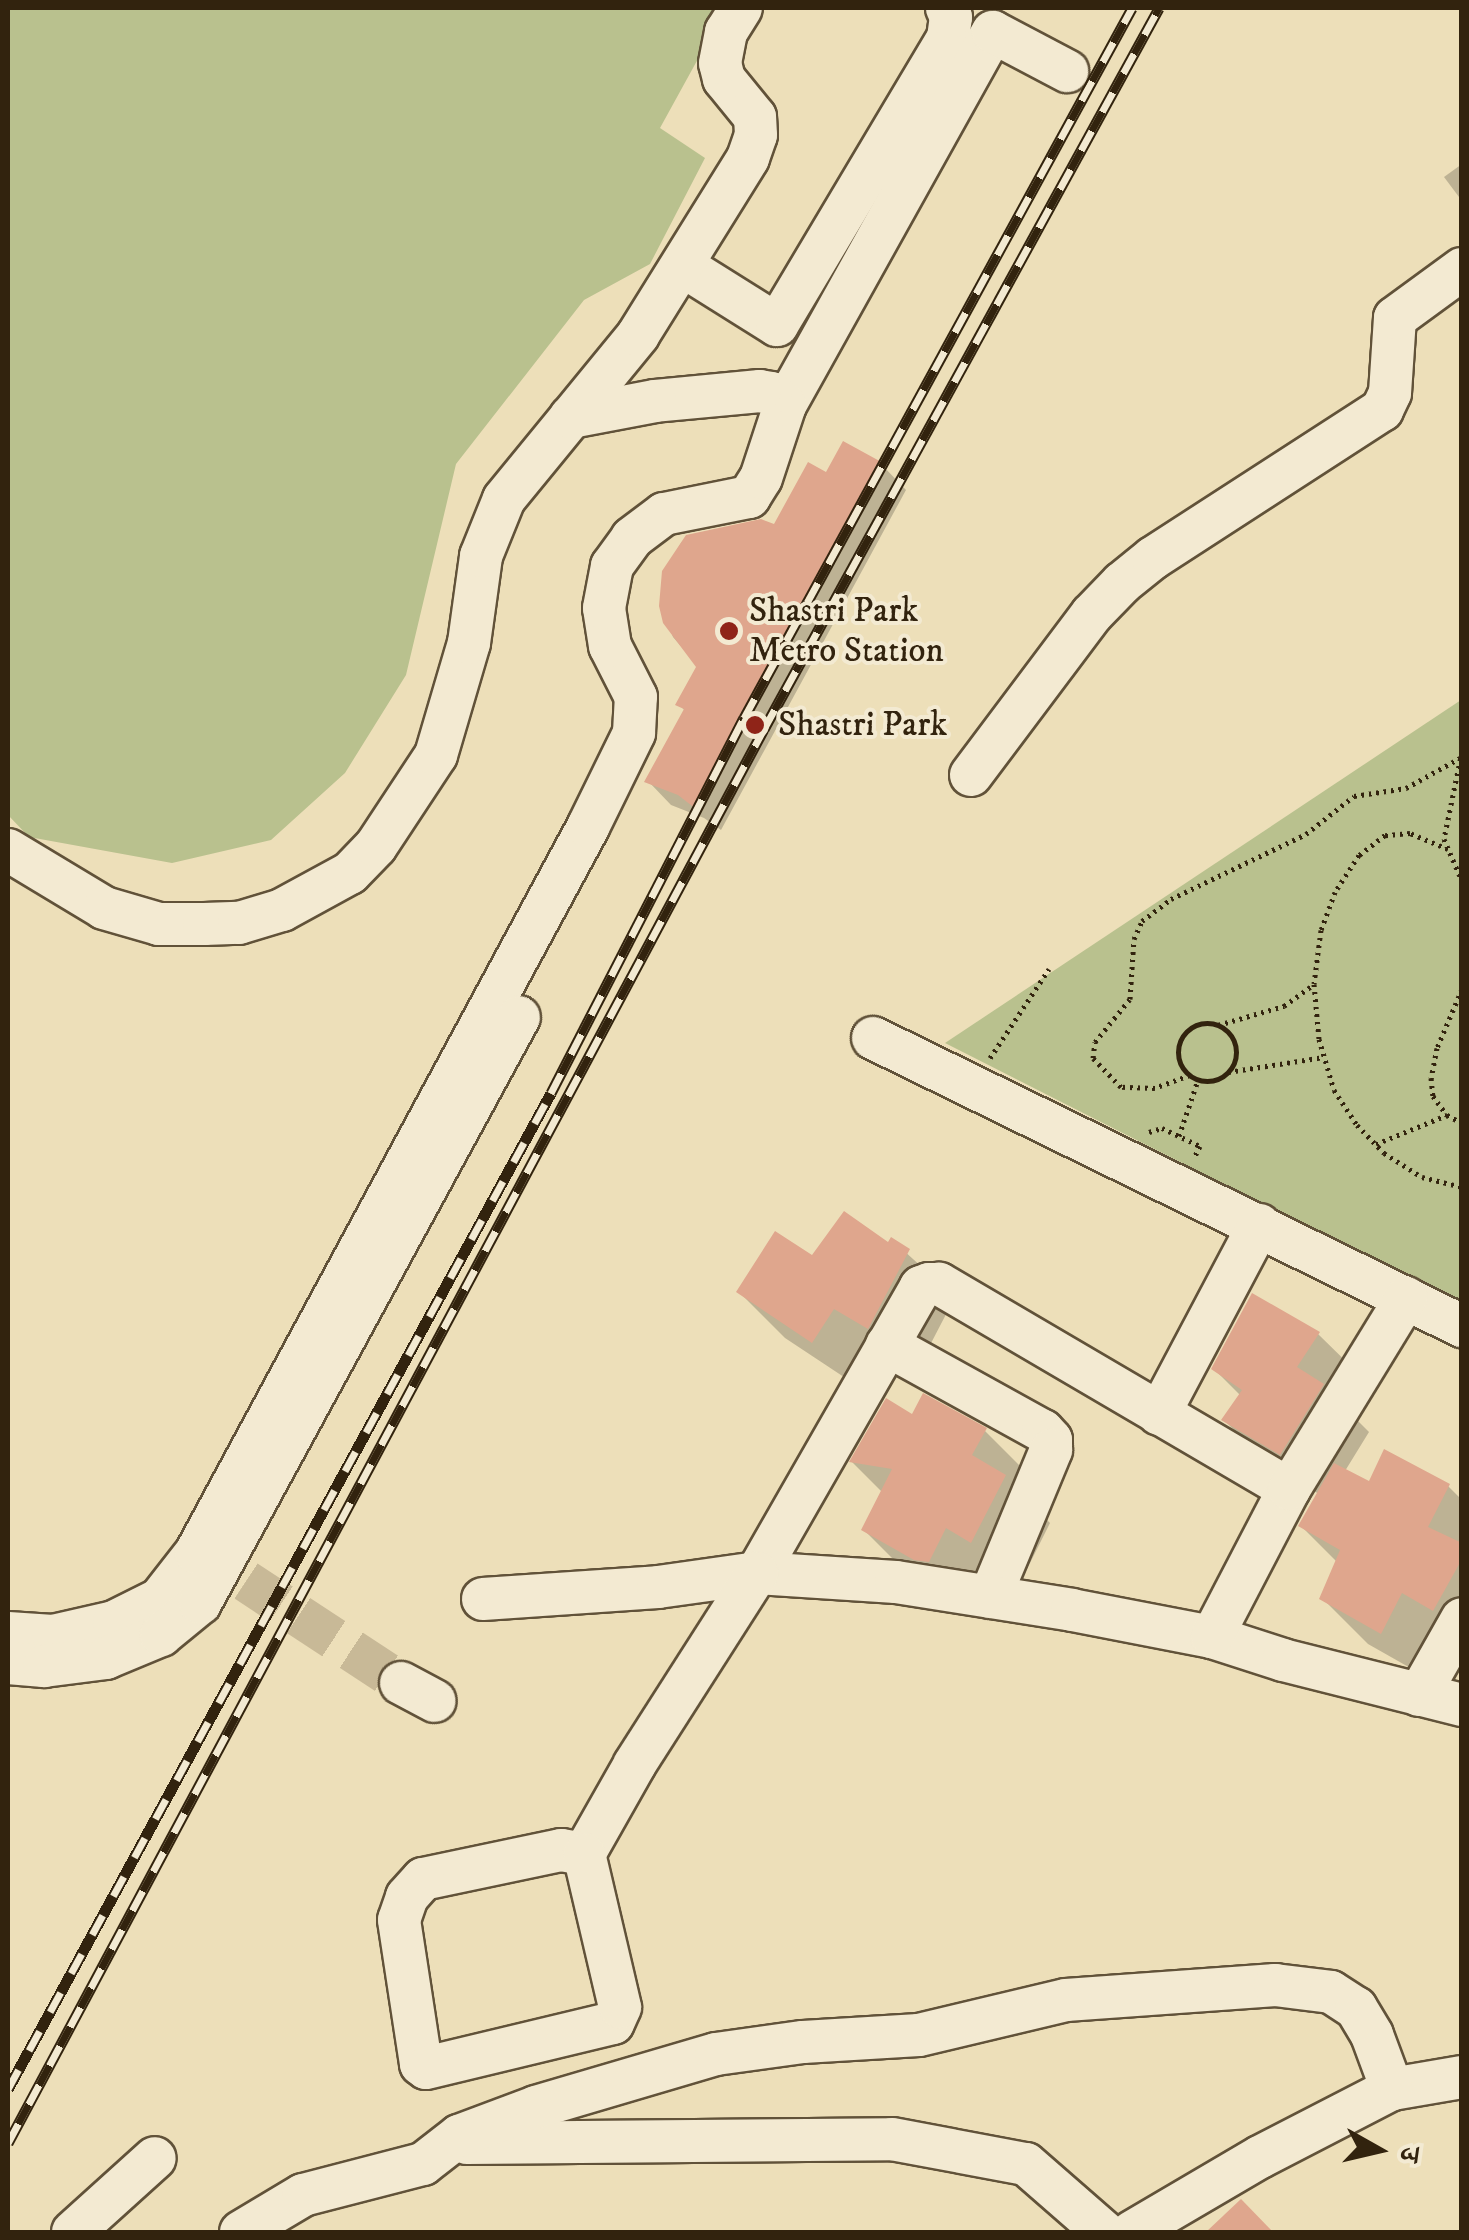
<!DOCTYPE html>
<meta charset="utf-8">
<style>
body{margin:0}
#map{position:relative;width:1469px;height:2240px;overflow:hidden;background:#eddfb9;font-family:"IM FELL DW Pica","Noto Serif Devanagari",serif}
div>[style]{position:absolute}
.green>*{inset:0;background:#b9c18e}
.shadow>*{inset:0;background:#0003}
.building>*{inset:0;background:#dfa68d}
.minor-tunnel>*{height:42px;margin-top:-21px;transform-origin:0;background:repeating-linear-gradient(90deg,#c8b997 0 42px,transparent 0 63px)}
.path>*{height:5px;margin-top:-2.5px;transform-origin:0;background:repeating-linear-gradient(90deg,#32230e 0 2.5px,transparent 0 7.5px)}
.path>.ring{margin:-2.5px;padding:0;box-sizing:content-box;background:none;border:5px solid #32230e;border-radius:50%}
.roads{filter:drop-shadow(2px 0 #615239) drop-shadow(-2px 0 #615239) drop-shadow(0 2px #615239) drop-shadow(0 -2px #615239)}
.minor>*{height:42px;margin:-21px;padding:0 21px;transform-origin:21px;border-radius:21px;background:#f3ead2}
.rail>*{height:11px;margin-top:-5.5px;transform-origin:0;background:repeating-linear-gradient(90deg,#f3ead2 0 22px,#32230e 0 44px);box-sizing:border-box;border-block:2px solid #32230e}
.dots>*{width:28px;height:28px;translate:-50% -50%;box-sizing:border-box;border:5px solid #f3ead2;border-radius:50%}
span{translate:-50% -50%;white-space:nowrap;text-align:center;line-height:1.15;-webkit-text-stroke:8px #f3ead2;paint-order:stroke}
.poi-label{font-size:35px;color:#32230e}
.left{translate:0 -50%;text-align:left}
.frame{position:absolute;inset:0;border:10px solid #32230e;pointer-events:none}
.north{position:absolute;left:1329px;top:2100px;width:100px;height:100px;-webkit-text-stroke:8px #f3ead2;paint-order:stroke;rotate:98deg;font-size:28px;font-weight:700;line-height:40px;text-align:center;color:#32230e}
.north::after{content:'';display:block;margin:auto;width:35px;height:45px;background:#32230e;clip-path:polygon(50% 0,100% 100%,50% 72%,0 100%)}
</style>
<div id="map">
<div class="green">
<i style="clip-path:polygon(8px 8px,726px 8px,660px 128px,705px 158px,650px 264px,584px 300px,456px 464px,406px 675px,345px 773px,271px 840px,172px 863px,29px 837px,8px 815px)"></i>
<i style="clip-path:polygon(1461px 700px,1461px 1304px,945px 1043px)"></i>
</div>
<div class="shadow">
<i style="clip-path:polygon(1462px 164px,1462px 201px,1444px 177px)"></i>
<i style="clip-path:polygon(883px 466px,906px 490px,721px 830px,704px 818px,671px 805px,648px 781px,685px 711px,679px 704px,699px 667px,673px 637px,661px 605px,664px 572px,681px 543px,687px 537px,776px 527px,827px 475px)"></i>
<i style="clip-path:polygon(892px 1240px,955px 1297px,915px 1374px,880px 1354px,859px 1387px,785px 1338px,739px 1292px,813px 1259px,888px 1245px)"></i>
<i style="clip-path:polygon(1318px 1334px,1365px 1380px,1346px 1409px,1369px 1432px,1345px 1471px,1370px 1485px,1448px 1486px,1462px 1500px,1462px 1645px,1428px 1678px,1368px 1644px,1322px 1598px,1337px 1562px,1301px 1526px,1319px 1494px,1270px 1466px,1224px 1420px,1241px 1396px,1214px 1369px)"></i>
<i style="clip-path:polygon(913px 1417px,985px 1431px,1031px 1477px,1022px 1495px,1050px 1523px,1018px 1587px,975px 1607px,910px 1576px,864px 1530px,883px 1493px,852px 1462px)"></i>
</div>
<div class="building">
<i style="clip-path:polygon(843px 441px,885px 464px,696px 809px,678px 795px,644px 782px,684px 709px,675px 705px,696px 667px,663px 623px,659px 606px,662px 571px,686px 535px,761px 519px,774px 524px,808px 462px,826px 472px)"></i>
<i style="clip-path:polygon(844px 1211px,888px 1242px,891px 1237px,910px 1249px,868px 1329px,834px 1309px,812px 1343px,736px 1292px,775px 1231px,812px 1255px)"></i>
<i style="clip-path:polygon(1252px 1293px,1320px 1332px,1297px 1367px,1324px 1384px,1280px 1455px,1221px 1420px,1242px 1390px,1211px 1369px)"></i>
<i style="clip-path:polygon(923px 1393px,987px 1428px,972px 1455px,1006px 1475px,971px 1543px,946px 1528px,929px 1562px,914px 1560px,861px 1530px,892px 1469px,849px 1462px,886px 1398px,912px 1414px)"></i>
<i style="clip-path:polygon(1384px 1449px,1450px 1484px,1428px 1527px,1462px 1543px,1462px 1559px,1433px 1611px,1402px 1593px,1381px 1634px,1319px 1599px,1340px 1550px,1298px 1526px,1334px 1463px,1369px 1481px)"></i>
<i style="clip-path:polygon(1241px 2199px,1273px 2232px,1206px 2232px)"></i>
</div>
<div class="minor-tunnel">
<i style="left:246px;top:1581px;width:186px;rotate:33.3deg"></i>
</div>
<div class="path">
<i style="left:1462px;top:751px;width:90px;rotate:101.6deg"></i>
<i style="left:1444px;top:839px;width:46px;rotate:66.8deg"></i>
<i style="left:1448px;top:849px;width:41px;rotate:-157.2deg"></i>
<i style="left:1410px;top:833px;width:25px;rotate:175deg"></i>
<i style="left:1385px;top:835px;width:33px;rotate:142deg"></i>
<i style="left:1359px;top:855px;width:44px;rotate:123deg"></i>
<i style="left:1335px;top:892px;width:40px;rotate:110.2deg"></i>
<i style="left:1321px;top:930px;width:54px;rotate:97.4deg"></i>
<i style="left:1314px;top:984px;width:55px;rotate:84.8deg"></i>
<i style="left:1319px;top:1039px;width:53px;rotate:73.6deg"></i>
<i style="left:1334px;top:1090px;width:42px;rotate:56.7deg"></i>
<i style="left:1357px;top:1125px;width:39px;rotate:46deg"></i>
<i style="left:1384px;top:1153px;width:45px;rotate:32.3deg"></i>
<i style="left:1422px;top:1177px;width:41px;rotate:14deg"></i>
<i style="left:1462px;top:989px;width:64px;rotate:113deg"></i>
<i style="left:1437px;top:1048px;width:31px;rotate:101deg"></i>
<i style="left:1431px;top:1078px;width:18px;rotate:84deg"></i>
<i style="left:1433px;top:1096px;width:24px;rotate:54deg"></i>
<i style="left:1447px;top:1115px;width:17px;rotate:28deg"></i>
<i class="ring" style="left:1178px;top:1023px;width:53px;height:53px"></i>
<i style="left:1218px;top:1025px;width:69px;rotate:-16.1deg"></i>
<i style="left:1284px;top:1006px;width:37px;rotate:-36deg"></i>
<i style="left:990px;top:1058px;width:107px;rotate:-56.5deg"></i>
<i style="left:1228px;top:1072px;width:97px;rotate:-8.9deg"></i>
<i style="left:1190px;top:1075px;width:37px;rotate:160deg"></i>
<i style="left:1155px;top:1088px;width:34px;rotate:-178deg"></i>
<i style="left:1121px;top:1087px;width:40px;rotate:-134deg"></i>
<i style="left:1093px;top:1058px;width:16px;rotate:-83deg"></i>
<i style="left:1095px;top:1042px;width:55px;rotate:-50.9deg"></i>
<i style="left:1130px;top:999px;width:60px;rotate:-86.2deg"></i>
<i style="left:1134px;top:939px;width:20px;rotate:-66deg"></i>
<i style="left:1142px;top:921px;width:36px;rotate:-37deg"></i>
<i style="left:1171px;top:899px;width:150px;rotate:-25.7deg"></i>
<i style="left:1306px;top:834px;width:61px;rotate:-38.4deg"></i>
<i style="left:1354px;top:796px;width:53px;rotate:-8.7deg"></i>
<i style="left:1406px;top:788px;width:62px;rotate:-29.1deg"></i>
<i style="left:1149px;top:1132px;width:14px;rotate:-17deg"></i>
<i style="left:1162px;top:1128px;width:42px;rotate:25.3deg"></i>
<i style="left:1200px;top:1146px;width:13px;rotate:117deg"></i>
<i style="left:1179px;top:1136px;width:59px;rotate:-71.3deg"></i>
<i style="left:1376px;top:1144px;width:77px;rotate:-22.2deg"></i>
</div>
<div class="roads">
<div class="minor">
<i style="left:683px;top:266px;width:111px;rotate:32.1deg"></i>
<i style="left:777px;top:325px;width:334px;rotate:-59.2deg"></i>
<i style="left:948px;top:38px;width:21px;rotate:-82deg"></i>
<i style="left:951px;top:17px;width:10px;rotate:-114deg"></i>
<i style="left:785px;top:405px;width:427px;rotate:-60.9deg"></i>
<i style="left:993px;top:32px;width:84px;rotate:27.8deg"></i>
<i style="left:971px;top:775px;width:201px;rotate:-53.1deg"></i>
<i style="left:1092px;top:614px;width:43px;rotate:-45.9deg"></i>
<i style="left:1122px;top:583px;width:40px;rotate:-39deg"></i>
<i style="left:1153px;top:558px;width:273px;rotate:-32.9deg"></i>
<i style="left:1382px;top:410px;width:19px;rotate:-65deg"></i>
<i style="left:1390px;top:393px;width:75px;rotate:-86.2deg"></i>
<i style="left:1395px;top:318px;width:83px;rotate:-36.2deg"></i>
<i style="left:8px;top:850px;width:112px;rotate:31.1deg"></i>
<i style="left:104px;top:908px;width:57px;rotate:16.2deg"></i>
<i style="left:159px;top:924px;width:45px"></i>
<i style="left:204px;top:924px;width:35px;rotate:-2deg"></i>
<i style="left:239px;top:923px;width:45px;rotate:-16.8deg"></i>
<i style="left:282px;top:910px;width:77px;rotate:-28.6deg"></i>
<i style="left:350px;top:873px;width:37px;rotate:-46deg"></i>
<i style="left:376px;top:846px;width:109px;rotate:-56.6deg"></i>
<i style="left:436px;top:755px;width:117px;rotate:-73.6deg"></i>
<i style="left:469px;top:643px;width:88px;rotate:-82.1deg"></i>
<i style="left:481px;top:556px;width:61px;rotate:-68deg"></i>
<i style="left:504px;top:499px;width:212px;rotate:-50.7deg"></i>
<i style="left:638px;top:335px;width:208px;rotate:-58.1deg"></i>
<i style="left:748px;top:158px;width:24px;rotate:-71deg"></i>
<i style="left:756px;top:135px;width:18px;rotate:-93deg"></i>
<i style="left:755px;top:117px;width:49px;rotate:-129.2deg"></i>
<i style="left:724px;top:79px;width:16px;rotate:-104deg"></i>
<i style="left:720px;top:63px;width:32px;rotate:-79deg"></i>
<i style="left:726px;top:32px;width:28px;rotate:-58deg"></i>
<i style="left:873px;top:1038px;width:656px;rotate:26.06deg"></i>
<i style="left:887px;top:1345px;width:178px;rotate:28.9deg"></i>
<i style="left:1043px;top:1431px;width:12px;rotate:48deg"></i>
<i style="left:1051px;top:1440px;width:10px;rotate:90deg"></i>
<i style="left:1051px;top:1450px;width:159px;rotate:112.5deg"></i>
<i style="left:1159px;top:1414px;width:214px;rotate:-62.1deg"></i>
<i style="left:1289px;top:1489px;width:406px;rotate:-149.6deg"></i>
<i style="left:939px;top:1284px;width:10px;rotate:180deg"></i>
<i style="left:929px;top:1284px;width:9px;rotate:159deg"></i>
<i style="left:921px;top:1287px;width:330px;rotate:119.8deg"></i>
<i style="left:757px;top:1573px;width:139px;rotate:3.7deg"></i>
<i style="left:896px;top:1582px;width:178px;rotate:9deg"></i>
<i style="left:1072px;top:1610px;width:143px;rotate:10.9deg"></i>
<i style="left:1212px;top:1637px;width:75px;rotate:17.9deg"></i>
<i style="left:1283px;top:1660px;width:185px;rotate:14.1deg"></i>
<i style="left:483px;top:1599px;width:175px;rotate:-3.9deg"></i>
<i style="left:658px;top:1587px;width:100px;rotate:-8deg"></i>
<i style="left:757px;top:1573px;width:227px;rotate:122.6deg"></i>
<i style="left:635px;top:1764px;width:103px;rotate:119.5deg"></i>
<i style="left:584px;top:1854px;width:23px;rotate:-170deg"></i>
<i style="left:561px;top:1850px;width:141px;rotate:168.1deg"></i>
<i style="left:423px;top:1879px;width:24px;rotate:132deg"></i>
<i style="left:407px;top:1897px;width:24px;rotate:109deg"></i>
<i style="left:399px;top:1920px;width:146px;rotate:81.3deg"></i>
<i style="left:421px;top:2064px;width:6px;rotate:39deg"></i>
<i style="left:426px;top:2068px;width:192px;rotate:-13.5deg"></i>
<i style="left:613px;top:2023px;width:17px;rotate:-66deg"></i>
<i style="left:620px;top:2007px;width:157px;rotate:-103.2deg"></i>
<i style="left:8px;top:1633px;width:45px;rotate:3.8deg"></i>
<i style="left:53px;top:1636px;width:63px;rotate:-12.9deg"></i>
<i style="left:114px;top:1622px;width:51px;rotate:-26.6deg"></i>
<i style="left:160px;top:1599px;width:58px;rotate:-52deg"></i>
<i style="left:196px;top:1553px;width:825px;rotate:-61.63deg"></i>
<i style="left:588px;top:827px;width:105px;rotate:-63.9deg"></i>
<i style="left:634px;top:733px;width:36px;rotate:-87deg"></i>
<i style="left:636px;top:697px;width:57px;rotate:-117deg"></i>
<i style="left:610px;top:646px;width:38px;rotate:-99deg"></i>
<i style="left:604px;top:608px;width:43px;rotate:-79.2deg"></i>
<i style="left:612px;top:566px;width:34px;rotate:-54deg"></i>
<i style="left:632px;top:538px;width:40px;rotate:-37deg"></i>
<i style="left:664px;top:514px;width:87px;rotate:-11.3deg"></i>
<i style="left:749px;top:497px;width:22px;rotate:-58deg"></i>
<i style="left:761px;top:478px;width:77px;rotate:-71.8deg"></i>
<i style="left:785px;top:405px;width:18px;rotate:-139deg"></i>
<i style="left:771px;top:393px;width:11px;rotate:-170deg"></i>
<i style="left:760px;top:391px;width:105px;rotate:174.6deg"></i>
<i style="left:655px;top:401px;width:86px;rotate:169.2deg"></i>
<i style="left:1212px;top:1637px;width:167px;rotate:-62.5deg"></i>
<i style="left:1289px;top:1489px;width:224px;rotate:-58.5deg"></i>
<i style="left:8px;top:1663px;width:36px;rotate:5deg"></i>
<i style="left:44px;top:1666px;width:63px;rotate:-7.4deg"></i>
<i style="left:106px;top:1658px;width:60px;rotate:-22.7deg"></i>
<i style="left:161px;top:1635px;width:50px;rotate:-39.4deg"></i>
<i style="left:200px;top:1603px;width:667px;rotate:-61.44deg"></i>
<i style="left:401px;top:1683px;width:38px;rotate:28deg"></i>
<i style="left:1419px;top:1695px;width:87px;rotate:-60.5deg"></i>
<i style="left:467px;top:2143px;width:425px;rotate:-0.5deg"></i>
<i style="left:892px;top:2139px;width:136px;rotate:10.6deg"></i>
<i style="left:1026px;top:2164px;width:103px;rotate:41.1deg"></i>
<i style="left:73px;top:2232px;width:110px;rotate:-42.1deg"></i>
<i style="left:241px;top:2232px;width:72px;rotate:-30.8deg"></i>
<i style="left:303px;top:2195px;width:124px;rotate:-14.5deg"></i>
<i style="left:423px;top:2164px;width:46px;rotate:-37.9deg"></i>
<i style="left:459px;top:2136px;width:82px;rotate:-20.6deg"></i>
<i style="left:536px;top:2107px;width:188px;rotate:-16.4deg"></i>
<i style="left:716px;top:2054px;width:88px;rotate:-7.9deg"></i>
<i style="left:803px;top:2042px;width:116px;rotate:-3.5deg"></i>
<i style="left:919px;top:2035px;width:151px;rotate:-13.4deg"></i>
<i style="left:1066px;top:2000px;width:210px;rotate:-4.1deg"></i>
<i style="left:1275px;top:1985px;width:56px;rotate:7.1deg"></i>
<i style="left:1331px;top:1992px;width:30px;rotate:33deg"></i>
<i style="left:1356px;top:2008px;width:31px;rotate:59deg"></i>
<i style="left:1372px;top:2035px;width:58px;rotate:69.7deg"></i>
<i style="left:1392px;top:2089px;width:71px;rotate:-9.7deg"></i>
<i style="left:1132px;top:2232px;width:148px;rotate:-30.4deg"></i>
<i style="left:1260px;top:2157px;width:148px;rotate:-27.3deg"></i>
</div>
</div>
<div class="rail">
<i style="left:8px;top:2089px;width:1134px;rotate:-61.4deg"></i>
<i style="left:551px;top:1093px;width:422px;rotate:-62.8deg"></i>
<i style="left:744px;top:718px;width:809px;rotate:-61.34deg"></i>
<i style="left:8px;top:2143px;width:1603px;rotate:-61.87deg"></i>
<i style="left:764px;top:729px;width:822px;rotate:-61.28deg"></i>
</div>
<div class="dots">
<i style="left:729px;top:631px;background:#8f2418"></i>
<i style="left:755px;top:725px;background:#8f2418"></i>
</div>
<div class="poi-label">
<span class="left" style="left:749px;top:631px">Shastri Park<br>Metro Station</span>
<span class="left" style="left:778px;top:725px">Shastri Park</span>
</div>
<div class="frame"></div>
<div class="north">उ</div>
</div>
